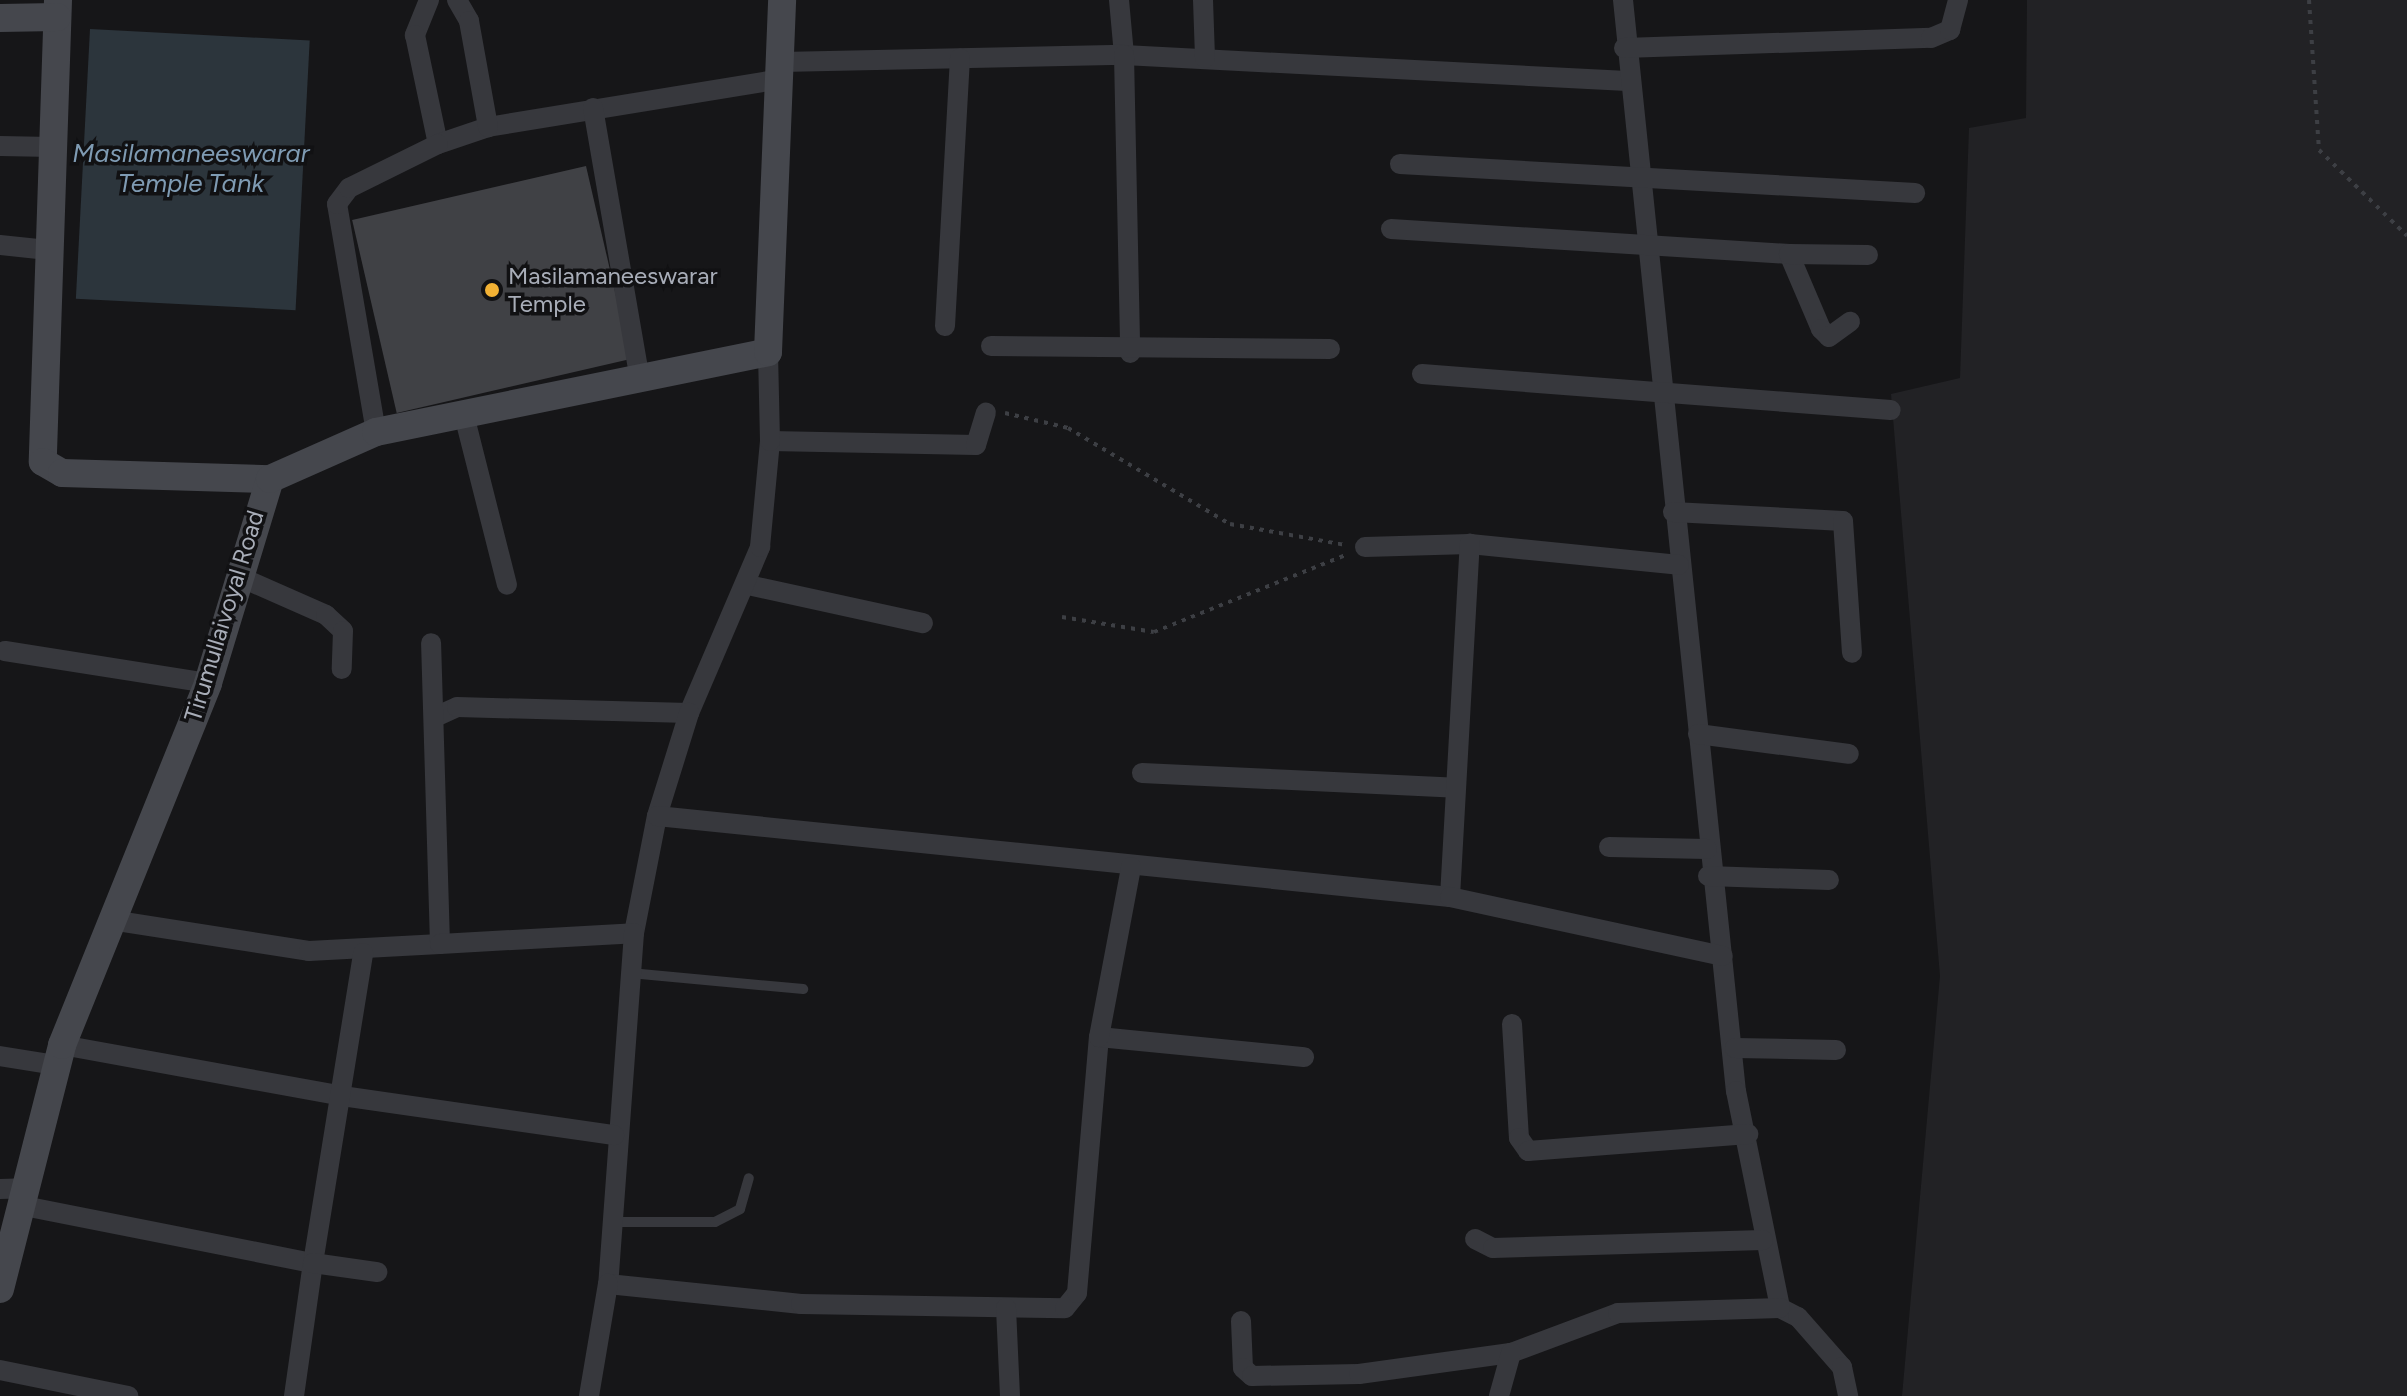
<!DOCTYPE html>
<style>
body{margin:0}
#map{position:relative;width:2407px;height:1396px;overflow:hidden;background:#161618;font-family:Figtree,sans-serif}
div>[style]{position:absolute}
.built>*{inset:0;background:#222225}
.water>*{inset:0;background:#2c353c;transform-origin:0 0}
.building>*{inset:0;background:#404145;transform-origin:0 0}
.path>*{height:4px;margin-top:-2px;transform-origin:0;background:repeating-linear-gradient(90deg,#3d3f44 0 4px,transparent 0 10px)}
.lane>*{height:10px;margin:-5px;padding:0 5px;transform-origin:5px;border-radius:5px;background:#37383d}
.street>*{height:20px;margin:-10px;padding:0 10px;transform-origin:10px;border-radius:10px;background:#37383d}
.secondary>*{height:28px;margin:-14px;padding:0 14px;transform-origin:14px;border-radius:14px;background:#45474d}
.dots>*{width:22px;height:22px;translate:-50% -50%;box-sizing:border-box;border:4px solid #111113;border-radius:50%}
span{translate:-50% -50%;white-space:nowrap;text-align:center;line-height:1.15;-webkit-text-stroke:7px #111113;paint-order:stroke}
.poi-label{font-size:24px;color:#a8adb8}
.left{translate:0 -50%;text-align:left}
.street-label{font-size:24px;color:#a8adb8}
.water-label{font-size:26px;color:#7f9bb3;font-style:italic}
</style>
<div id="map">
<div class="built">
<i style="clip-path:polygon(2027px 0,2407px 0,2407px 1396px,1902px 1396px,1940px 976px,1891px 394px,1960px 378px,1969px 128px,2026px 118px)"></i>
</div>
<div class="water">
<i style="left:90px;top:29px;width:220px;height:270px;rotate:3deg"></i>
</div>
<div class="building">
<i style="left:586px;top:166px;width:198px;height:240px;rotate:77deg"></i>
</div>
<div class="path">
<i style="left:2309px;top:0;width:150px;rotate:86.2deg"></i>
<i style="left:2319px;top:150px;width:123px;rotate:44.3deg"></i>
<i style="left:1005px;top:413px;width:65px;rotate:13.4deg"></i>
<i style="left:1068px;top:428px;width:188px;rotate:30.7deg"></i>
<i style="left:1230px;top:524px;width:118px;rotate:10.3deg"></i>
<i style="left:1062px;top:617px;width:93px;rotate:9.3deg"></i>
<i style="left:1154px;top:632px;width:209px;rotate:-21.9deg"></i>
</div>
<div class="lane">
<i style="left:630px;top:973px;width:174px;rotate:5.3deg"></i>
<i style="left:610px;top:1222px;width:105px"></i>
<i style="left:715px;top:1222px;width:28px;rotate:-27deg"></i>
<i style="left:740px;top:1209px;width:32px;rotate:-74deg"></i>
</div>
<div class="street">
<i style="left:429px;top:0;width:38px;rotate:112deg"></i>
<i style="left:415px;top:35px;width:111px;rotate:78.1deg"></i>
<i style="left:438px;top:144px;width:53px;rotate:-18.8deg"></i>
<i style="left:488px;top:127px;width:296px;rotate:-9.3deg"></i>
<i style="left:457px;top:0;width:24px;rotate:60deg"></i>
<i style="left:469px;top:21px;width:108px;rotate:79.8deg"></i>
<i style="left:1119px;top:0;width:55px;rotate:84.8deg"></i>
<i style="left:1124px;top:55px;width:504px;rotate:2.96deg"></i>
<i style="left:1203px;top:0;width:58px;rotate:88deg"></i>
<i style="left:1623px;top:0;width:1097px;rotate:84.09deg"></i>
<i style="left:1736px;top:1091px;width:221px;rotate:78.5deg"></i>
<i style="left:1780px;top:1308px;width:20px;rotate:27deg"></i>
<i style="left:1798px;top:1317px;width:67px;rotate:48.7deg"></i>
<i style="left:1842px;top:1367px;width:30px;rotate:78deg"></i>
<i style="left:1624px;top:48px;width:307px;rotate:-1.9deg"></i>
<i style="left:1931px;top:38px;width:21px;rotate:-23deg"></i>
<i style="left:1950px;top:30px;width:31px;rotate:-75deg"></i>
<i style="left:781px;top:62px;width:343px;rotate:-1.2deg"></i>
<i style="left:1124px;top:55px;width:298px;rotate:88.8deg"></i>
<i style="left:593px;top:108px;width:275px;rotate:80.2deg"></i>
<i style="left:0;top:146px;width:52px;rotate:1.1deg"></i>
<i style="left:1400px;top:164px;width:516px;rotate:3.22deg"></i>
<i style="left:1391px;top:229px;width:399px;rotate:3.6deg"></i>
<i style="left:1789px;top:254px;width:82px;rotate:66.9deg"></i>
<i style="left:1821px;top:329px;width:11px;rotate:45deg"></i>
<i style="left:1829px;top:337px;width:26px;rotate:-36deg"></i>
<i style="left:0;top:245px;width:48px;rotate:5.9deg"></i>
<i style="left:1789px;top:254px;width:79px;rotate:0.7deg"></i>
<i style="left:945px;top:326px;width:268px;rotate:-86.8deg"></i>
<i style="left:991px;top:346px;width:339px;rotate:0.5deg"></i>
<i style="left:1422px;top:374px;width:470px;rotate:4.4deg"></i>
<i style="left:464px;top:415px;width:175px;rotate:75.8deg"></i>
<i style="left:376px;top:432px;width:231px;rotate:-99.7deg"></i>
<i style="left:337px;top:204px;width:20px;rotate:-53deg"></i>
<i style="left:349px;top:188px;width:99px;rotate:-26.3deg"></i>
<i style="left:770px;top:441px;width:206px;rotate:1.1deg"></i>
<i style="left:976px;top:445px;width:34px;rotate:-73deg"></i>
<i style="left:1673px;top:512px;width:170px;rotate:3deg"></i>
<i style="left:1843px;top:521px;width:132px;rotate:86.1deg"></i>
<i style="left:1365px;top:547px;width:105px;rotate:-1.6deg"></i>
<i style="left:1470px;top:544px;width:210px;rotate:5.7deg"></i>
<i style="left:240px;top:577px;width:94px;rotate:23.8deg"></i>
<i style="left:326px;top:615px;width:23px;rotate:43deg"></i>
<i style="left:343px;top:631px;width:38px;rotate:92deg"></i>
<i style="left:748px;top:585px;width:179px;rotate:12.3deg"></i>
<i style="left:5px;top:651px;width:206px;rotate:9deg"></i>
<i style="left:435px;top:717px;width:24px;rotate:-24deg"></i>
<i style="left:457px;top:707px;width:232px;rotate:1.5deg"></i>
<i style="left:689px;top:713px;width:181px;rotate:-66.8deg"></i>
<i style="left:760px;top:547px;width:106px;rotate:-84.6deg"></i>
<i style="left:770px;top:441px;width:89px;rotate:-91.3deg"></i>
<i style="left:1698px;top:734px;width:152px;rotate:7.5deg"></i>
<i style="left:1142px;top:773px;width:314px;rotate:2.7deg"></i>
<i style="left:657px;top:816px;width:108px;rotate:-72.7deg"></i>
<i style="left:1609px;top:847px;width:98px;rotate:1.2deg"></i>
<i style="left:1708px;top:876px;width:121px;rotate:1.9deg"></i>
<i style="left:1450px;top:897px;width:354px;rotate:-86.8deg"></i>
<i style="left:111px;top:920px;width:200px;rotate:8.9deg"></i>
<i style="left:309px;top:951px;width:131px;rotate:-3.1deg"></i>
<i style="left:440px;top:944px;width:301px;rotate:-91.7deg"></i>
<i style="left:634px;top:933px;width:119px;rotate:-78.9deg"></i>
<i style="left:657px;top:816px;width:797px;rotate:5.83deg"></i>
<i style="left:1450px;top:897px;width:279px;rotate:12.2deg"></i>
<i style="left:440px;top:944px;width:194px;rotate:-3.2deg"></i>
<i style="left:634px;top:933px;width:352px;rotate:94.2deg"></i>
<i style="left:608px;top:1284px;width:194px;rotate:5.9deg"></i>
<i style="left:801px;top:1304px;width:264px;rotate:0.9deg"></i>
<i style="left:1065px;top:1308px;width:19px;rotate:-51deg"></i>
<i style="left:1077px;top:1293px;width:257px;rotate:-85.1deg"></i>
<i style="left:1099px;top:1037px;width:206px;rotate:5.6deg"></i>
<i style="left:1512px;top:1024px;width:114px;rotate:86.5deg"></i>
<i style="left:1519px;top:1138px;width:16px;rotate:55deg"></i>
<i style="left:1528px;top:1151px;width:221px;rotate:-4.4deg"></i>
<i style="left:1099px;top:1037px;width:173px;rotate:-79.3deg"></i>
<i style="left:62px;top:1045px;width:285px;rotate:10.3deg"></i>
<i style="left:342px;top:1096px;width:275px;rotate:8.2deg"></i>
<i style="left:1735px;top:1048px;width:101px;rotate:1.1deg"></i>
<i style="left:0;top:1056px;width:57px;rotate:9.1deg"></i>
<i style="left:0;top:1189px;width:24px;rotate:-2deg"></i>
<i style="left:19px;top:1205px;width:300px;rotate:11.2deg"></i>
<i style="left:313px;top:1263px;width:314px;rotate:-80.8deg"></i>
<i style="left:1475px;top:1239px;width:20px;rotate:27deg"></i>
<i style="left:1493px;top:1248px;width:270px;rotate:-1.7deg"></i>
<i style="left:1006px;top:1308px;width:88px;rotate:87.4deg"></i>
<i style="left:1241px;top:1321px;width:47px;rotate:87.6deg"></i>
<i style="left:1243px;top:1368px;width:12px;rotate:42deg"></i>
<i style="left:1252px;top:1376px;width:107px;rotate:-1.1deg"></i>
<i style="left:1359px;top:1374px;width:153px;rotate:-7.9deg"></i>
<i style="left:1511px;top:1353px;width:114px;rotate:-20.5deg"></i>
<i style="left:1618px;top:1313px;width:162px;rotate:-1.8deg"></i>
<i style="left:0;top:1370px;width:131px;rotate:11.5deg"></i>
<i style="left:294px;top:1396px;width:134px;rotate:-81.9deg"></i>
<i style="left:313px;top:1263px;width:65px;rotate:8deg"></i>
<i style="left:589px;top:1396px;width:114px;rotate:-80.4deg"></i>
<i style="left:1499px;top:1396px;width:45px;rotate:-74.4deg"></i>
</div>
<div class="secondary">
<i style="left:58px;top:0;width:462px;rotate:91.9deg"></i>
<i style="left:43px;top:462px;width:22px;rotate:30deg"></i>
<i style="left:62px;top:473px;width:208px;rotate:1.7deg"></i>
<i style="left:0;top:18px;width:57px;rotate:-1deg"></i>
<i style="left:0;top:1289px;width:252px;rotate:-75.7deg"></i>
<i style="left:62px;top:1045px;width:390px;rotate:-68deg"></i>
<i style="left:208px;top:683px;width:213px;rotate:-73.1deg"></i>
<i style="left:270px;top:479px;width:116px;rotate:-23.9deg"></i>
<i style="left:376px;top:432px;width:400px;rotate:-11.5deg"></i>
<i style="left:768px;top:352px;width:352px;rotate:-87.7deg"></i>
</div>
<div class="dots">
<i style="left:492px;top:290px;background:#f2b134"></i>
</div>
<div class="poi-label">
<span class="left" style="left:508px;top:290px">Masilamaneeswarar<br>Temple</span>
</div>
<div class="street-label">
<span style="left:224px;top:616px;rotate:-73deg">Tirumullaivoyal Road</span>
</div>
<div class="water-label">
<span style="left:191px;top:169px">Masilamaneeswarar<br>Temple Tank</span>
</div>
</div>
